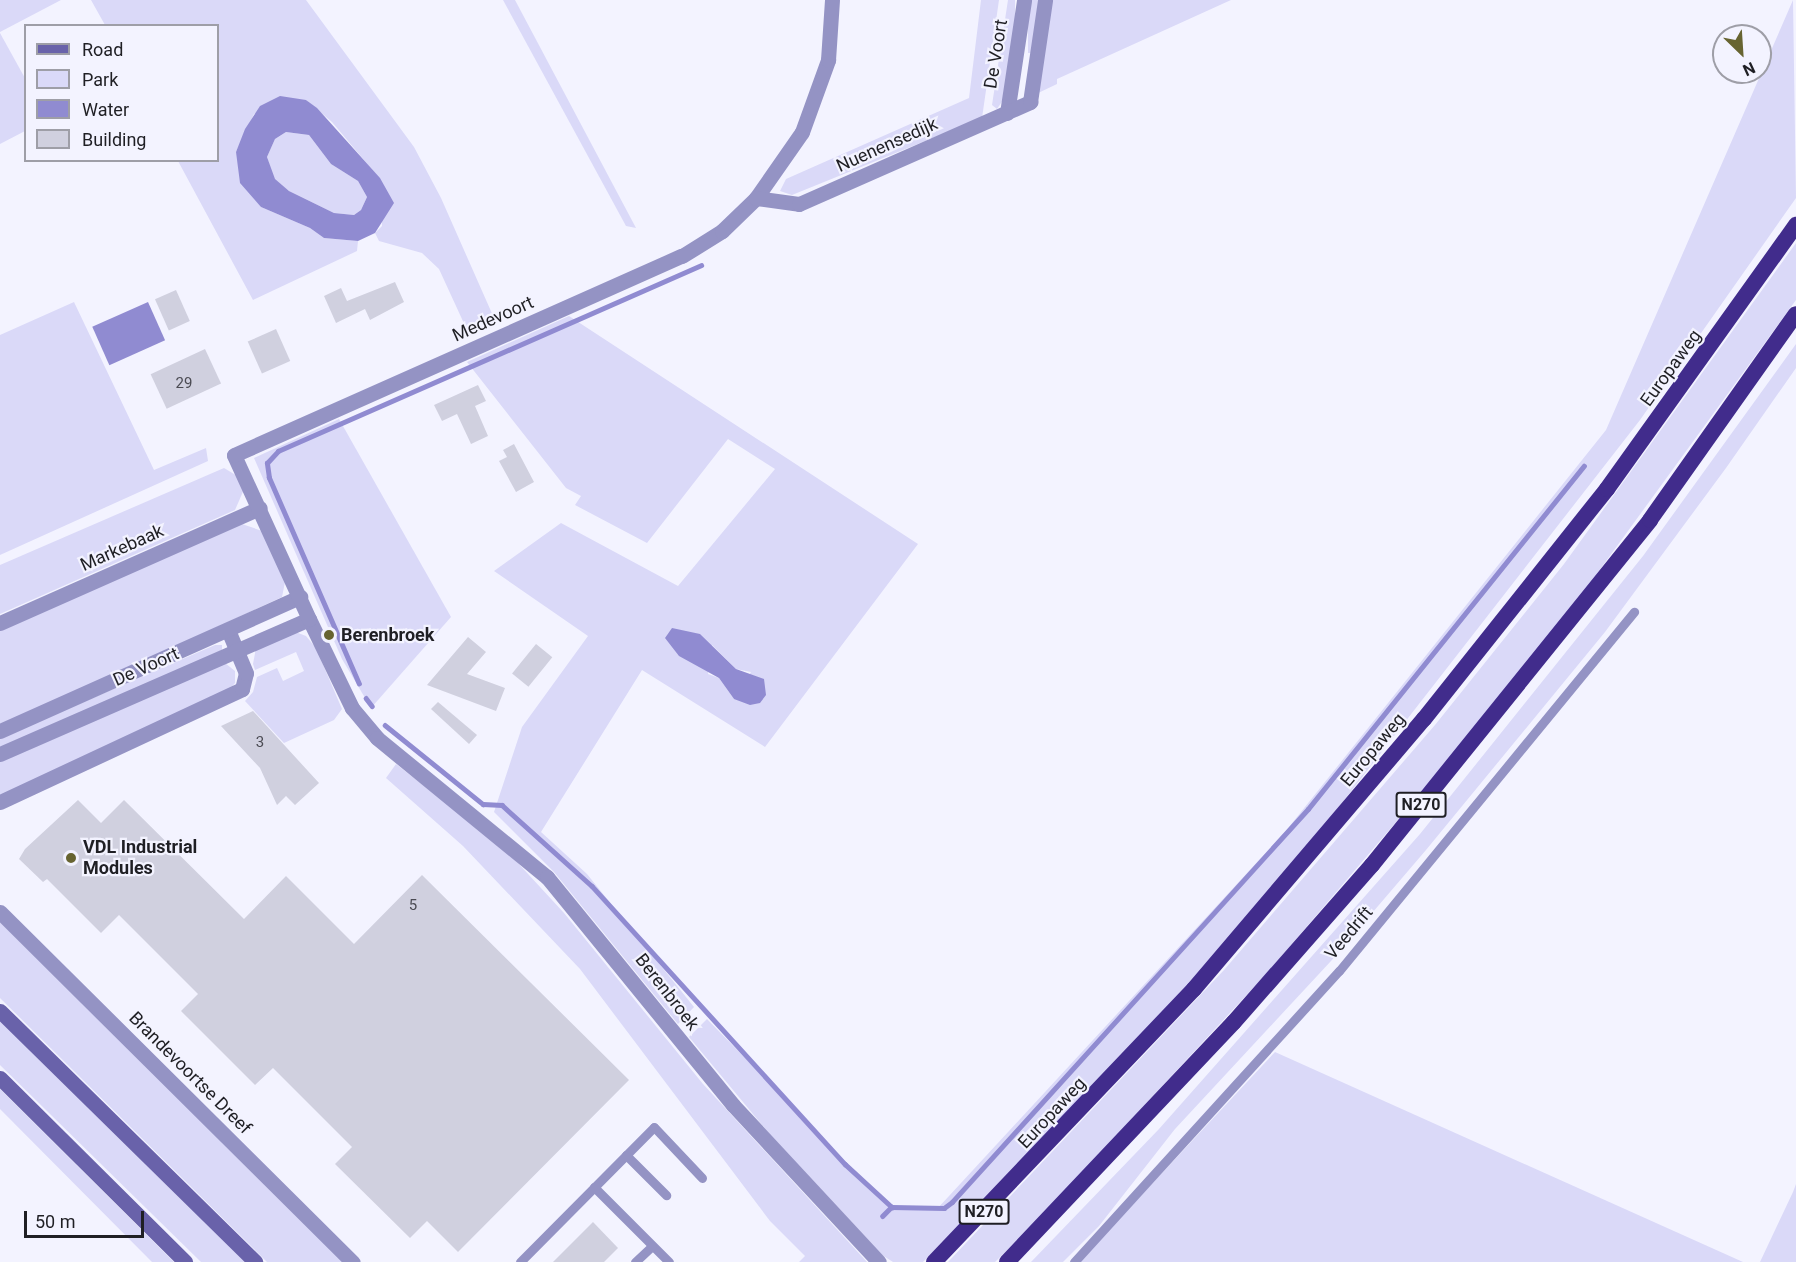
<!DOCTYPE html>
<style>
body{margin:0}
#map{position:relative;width:1796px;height:1262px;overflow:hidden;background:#f3f3ff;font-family:Roboto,sans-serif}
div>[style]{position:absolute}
.green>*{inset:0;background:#dad9f8;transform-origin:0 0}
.water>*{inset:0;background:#908bd1;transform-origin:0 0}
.stream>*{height:4.5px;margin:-2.25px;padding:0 2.25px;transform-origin:2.25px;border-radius:2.25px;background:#908bd1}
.building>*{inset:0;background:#d0d0df;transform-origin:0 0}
.service>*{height:9px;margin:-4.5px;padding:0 4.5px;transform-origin:4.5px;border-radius:4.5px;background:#9493c4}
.minor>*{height:15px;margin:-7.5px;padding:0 7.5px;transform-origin:7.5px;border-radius:7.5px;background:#9493c4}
.tertiary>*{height:15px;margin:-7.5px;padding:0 7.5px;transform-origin:7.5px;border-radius:7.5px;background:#9493c4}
.secondary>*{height:15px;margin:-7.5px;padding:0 7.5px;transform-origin:7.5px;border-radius:7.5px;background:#6962aa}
.trunk>*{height:16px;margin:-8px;padding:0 8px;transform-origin:8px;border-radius:8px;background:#412c8c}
.dots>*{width:16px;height:16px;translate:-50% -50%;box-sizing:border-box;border:3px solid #f3f3ff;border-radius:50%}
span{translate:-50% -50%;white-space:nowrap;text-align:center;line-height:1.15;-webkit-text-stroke:4.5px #f3f3ff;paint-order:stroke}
.number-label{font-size:15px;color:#4b4b53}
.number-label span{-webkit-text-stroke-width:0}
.shield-label span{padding:2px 4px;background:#f3f3ff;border:2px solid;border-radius:4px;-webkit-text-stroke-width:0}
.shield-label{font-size:16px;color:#1f1f24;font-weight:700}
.street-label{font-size:18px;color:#1f1f24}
.poi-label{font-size:18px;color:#1f1f24;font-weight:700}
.left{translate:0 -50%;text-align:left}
.legend{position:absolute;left:24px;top:24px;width:195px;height:138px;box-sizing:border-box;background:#f3f3ff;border:2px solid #9e9ea7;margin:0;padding:8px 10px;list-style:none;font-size:18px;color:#1f1f24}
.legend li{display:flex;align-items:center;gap:12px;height:30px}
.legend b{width:30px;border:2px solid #9e9ea7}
.north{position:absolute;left:1712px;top:24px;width:60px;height:60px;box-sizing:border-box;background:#f3f3ff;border:2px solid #9e9ea7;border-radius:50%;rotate:155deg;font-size:16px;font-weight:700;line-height:24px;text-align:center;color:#1f1f24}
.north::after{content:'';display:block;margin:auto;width:21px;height:27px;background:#676431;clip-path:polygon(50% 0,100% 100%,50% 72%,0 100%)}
.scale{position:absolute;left:24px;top:1211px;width:120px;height:27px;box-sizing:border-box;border:3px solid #1f1f24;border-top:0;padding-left:8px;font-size:18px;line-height:21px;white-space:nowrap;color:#1f1f24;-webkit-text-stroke:4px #f3f3ff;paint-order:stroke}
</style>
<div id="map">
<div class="green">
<i style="clip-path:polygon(0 0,61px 0,0 32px)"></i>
<i style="clip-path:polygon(91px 0,306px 0,414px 147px,441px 198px,494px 318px,467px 330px,439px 269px,422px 253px,379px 241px,375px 233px,382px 226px,380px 179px,332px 122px,306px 100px,254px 114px,236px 152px,261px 207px,310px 228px,324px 238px,358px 241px,357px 251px,253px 300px,178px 161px,218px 160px,218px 26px,105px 25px)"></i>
<i style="clip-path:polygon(503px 0,515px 0,636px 228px,626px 226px)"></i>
<i style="clip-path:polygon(981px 0,999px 0,982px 118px,792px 195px,780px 191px,786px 179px,969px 98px)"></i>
<i style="clip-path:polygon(1008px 0,1015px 0,1015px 31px,1003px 100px,997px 109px,992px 105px)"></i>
<i style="left:1028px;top:0;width:12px;height:53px"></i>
<i style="clip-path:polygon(1052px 0,1231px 0,1057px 79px,1057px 84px,1034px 95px)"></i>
<i style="clip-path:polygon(1793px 0,1796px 198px,1640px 420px,1296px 862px,1191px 983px,923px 1262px,893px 1262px,882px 1255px,773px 1138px,689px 1037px,707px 1019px,889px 1206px,937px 1209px,1285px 832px,1606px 430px)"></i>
<i style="clip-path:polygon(0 33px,26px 80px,25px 131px,0 144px)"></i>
<i style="clip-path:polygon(286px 132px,309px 135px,331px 164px,358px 181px,367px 197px,361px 210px,354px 215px,334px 213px,289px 191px,274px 179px,267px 157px,275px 139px)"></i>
<i style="clip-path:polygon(1796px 243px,1796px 300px,1585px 590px,1467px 739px,1267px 973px,1035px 1223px,995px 1262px,948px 1262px,1224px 970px,1435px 725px,1564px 564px)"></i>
<i style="clip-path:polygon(74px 302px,154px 470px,206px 448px,208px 461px,0 555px,0 335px)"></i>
<i style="clip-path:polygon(evenodd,569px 316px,918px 544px,765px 747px,642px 670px,541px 832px,587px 874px,694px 1007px,678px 1024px,554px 872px,494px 812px,522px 727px,588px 636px,494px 571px,561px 523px,678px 586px,775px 469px,728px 439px,647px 543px,575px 505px,581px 496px,566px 488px,467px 362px,569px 316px,712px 645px,736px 669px,751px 672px,734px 699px,719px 678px,708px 674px,712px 645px)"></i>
<i style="clip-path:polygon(1796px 344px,1796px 368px,1726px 468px,1605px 632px,1426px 850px,1331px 961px,1175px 1129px,1099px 1226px,1063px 1262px,1031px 1262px,1159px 1129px,1420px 834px,1643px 556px)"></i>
<i style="clip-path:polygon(339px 419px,451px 617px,371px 708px,342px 659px,254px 458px)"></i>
<i style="clip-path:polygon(224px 468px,239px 477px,245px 487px,235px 510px,0 614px,0 565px)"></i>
<i style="clip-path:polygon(242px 524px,265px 532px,285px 582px,282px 597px,0 728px,0 630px)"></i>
<i style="clip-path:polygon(293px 631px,306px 636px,316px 648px,342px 709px,334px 720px,284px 743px,245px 701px,253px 692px,257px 677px,277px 668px,283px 681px,304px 671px,296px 652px,255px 670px,253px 664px,256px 648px)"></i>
<i style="clip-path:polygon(215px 645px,222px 645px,222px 650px,0 751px,0 738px)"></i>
<i style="clip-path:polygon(225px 663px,235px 671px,235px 683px,230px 689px,0 797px,0 760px)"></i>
<i style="clip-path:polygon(396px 764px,504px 848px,564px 913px,703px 1084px,867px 1262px,799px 1262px,805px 1256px,770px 1221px,580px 969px,463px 846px,386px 778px)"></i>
<i style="clip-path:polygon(0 922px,343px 1262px,267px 1262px,0 998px)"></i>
<i style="clip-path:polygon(0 1018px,246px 1262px,201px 1262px,0 1065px)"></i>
<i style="clip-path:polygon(1275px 1052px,1743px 1262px,1079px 1262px)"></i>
<i style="clip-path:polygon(0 1089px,174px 1262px,152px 1262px,0 1109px)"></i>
<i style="clip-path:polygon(1796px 1184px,1796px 1262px,1760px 1262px,1793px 1192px)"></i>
</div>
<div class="water">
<i style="clip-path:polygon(evenodd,280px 96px,306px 100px,317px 108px,380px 178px,394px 203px,375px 233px,358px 241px,324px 238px,310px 228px,261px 207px,240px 183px,236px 152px,245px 129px,260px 106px,280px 96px,286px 132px,309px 135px,331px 164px,358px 181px,367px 197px,361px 210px,354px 215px,334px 213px,289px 191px,275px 179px,267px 157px,275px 139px,286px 132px)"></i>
<i style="left:148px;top:302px;width:42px;height:61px;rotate:66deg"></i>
<i style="clip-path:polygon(672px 628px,700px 634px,736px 669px,764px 679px,766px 695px,760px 703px,750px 705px,734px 699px,719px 678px,679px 656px,665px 638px)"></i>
</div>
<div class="stream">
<i style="left:359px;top:684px;width:225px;rotate:-113.6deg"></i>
<i style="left:269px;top:478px;width:15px;rotate:-98deg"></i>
<i style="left:267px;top:463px;width:16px;rotate:-47deg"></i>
<i style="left:278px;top:451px;width:462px;rotate:-23.7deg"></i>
<i style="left:366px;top:698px;width:10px;rotate:53deg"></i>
<i style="left:385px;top:725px;width:126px;rotate:38.9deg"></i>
<i style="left:483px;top:804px;width:19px;rotate:3deg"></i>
<i style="left:502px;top:805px;width:121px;rotate:42deg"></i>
<i style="left:592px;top:886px;width:376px;rotate:47.7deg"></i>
<i style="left:845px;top:1164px;width:64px;rotate:42.5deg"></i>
<i style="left:892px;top:1207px;width:13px;rotate:135deg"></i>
<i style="left:892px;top:1207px;width:52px;rotate:1.1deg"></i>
<i style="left:944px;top:1208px;width:10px;rotate:-37deg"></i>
<i style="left:952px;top:1202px;width:530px;rotate:-47.83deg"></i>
<i style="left:1308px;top:809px;width:440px;rotate:-51.2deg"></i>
</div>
<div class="building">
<i style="clip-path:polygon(395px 282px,404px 302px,370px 320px,365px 309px,336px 323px,324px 296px,341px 288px,347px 301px)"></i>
<i style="left:176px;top:290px;width:34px;height:23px;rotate:66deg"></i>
<i style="left:276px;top:329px;width:35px;height:31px;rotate:66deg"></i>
<i style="left:205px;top:349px;width:38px;height:60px;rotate:65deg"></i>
<i style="clip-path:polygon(478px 385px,486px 401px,475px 406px,488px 436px,471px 444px,457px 414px,442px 421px,434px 405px)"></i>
<i style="clip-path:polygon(514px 444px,534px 482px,516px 492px,499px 461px,507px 457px,503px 450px)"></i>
<i style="clip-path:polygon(468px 637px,486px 652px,467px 674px,505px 688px,496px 711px,427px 685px)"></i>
<i style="left:536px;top:644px;width:21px;height:38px;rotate:39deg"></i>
<i style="clip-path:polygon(438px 702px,477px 735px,469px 744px,431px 709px)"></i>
<i style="clip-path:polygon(253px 711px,319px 783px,295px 805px,286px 796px,277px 805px,260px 768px,221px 726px)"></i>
<i style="clip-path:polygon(78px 800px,101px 823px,124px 800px,244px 919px,286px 876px,354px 944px,422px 875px,629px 1080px,458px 1252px,427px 1221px,410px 1238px,335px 1164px,352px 1147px,273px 1068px,255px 1085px,181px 1011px,198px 994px,119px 915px,101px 933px,47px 879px,43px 882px,19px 859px,25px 849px)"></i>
<i style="clip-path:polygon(593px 1222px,618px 1248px,604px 1262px,553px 1262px)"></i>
</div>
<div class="service">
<i style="left:626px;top:1155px;width:57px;rotate:45deg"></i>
<i style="left:594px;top:1187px;width:106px;rotate:45deg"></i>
<i style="left:520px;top:1262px;width:190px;rotate:-45.2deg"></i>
<i style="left:654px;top:1127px;width:70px;rotate:46.7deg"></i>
<i style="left:635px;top:1262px;width:23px;rotate:-43deg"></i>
<i style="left:1074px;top:1262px;width:394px;rotate:-47.7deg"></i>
<i style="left:1339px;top:971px;width:465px;rotate:-50.6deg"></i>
</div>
<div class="minor">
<i style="left:756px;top:198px;width:80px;rotate:-55.1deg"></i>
<i style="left:802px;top:132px;width:77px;rotate:-70.1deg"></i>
<i style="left:828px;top:60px;width:60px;rotate:-86.2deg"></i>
<i style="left:309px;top:619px;width:99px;rotate:64.2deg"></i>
<i style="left:352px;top:708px;width:39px;rotate:50deg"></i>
<i style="left:377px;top:738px;width:220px;rotate:39.3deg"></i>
<i style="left:547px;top:877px;width:294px;rotate:50.8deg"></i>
<i style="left:733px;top:1105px;width:214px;rotate:47.1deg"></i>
<i style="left:0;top:623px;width:284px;rotate:-23.9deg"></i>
<i style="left:0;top:802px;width:267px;rotate:-25deg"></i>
<i style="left:242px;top:689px;width:16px;rotate:-76deg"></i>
<i style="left:246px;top:673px;width:47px;rotate:-112.7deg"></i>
<i style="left:0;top:912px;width:497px;rotate:44.8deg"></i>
</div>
<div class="tertiary">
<i style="left:1007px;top:113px;width:114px;rotate:-81.4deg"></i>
<i style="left:0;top:731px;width:329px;rotate:-24.1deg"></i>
<i style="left:0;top:754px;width:337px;rotate:-23.6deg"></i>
<i style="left:309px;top:619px;width:180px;rotate:-114.6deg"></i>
<i style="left:234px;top:455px;width:490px;rotate:-24deg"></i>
<i style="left:682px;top:256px;width:47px;rotate:-32deg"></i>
<i style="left:722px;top:231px;width:47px;rotate:-44.1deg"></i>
<i style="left:756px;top:198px;width:43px;rotate:7.9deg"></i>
<i style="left:799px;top:204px;width:253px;rotate:-23.8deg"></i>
<i style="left:1030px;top:102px;width:103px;rotate:-81.6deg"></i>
</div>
<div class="secondary">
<i style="left:0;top:1011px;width:358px;rotate:44.5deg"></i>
<i style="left:0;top:1078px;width:261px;rotate:44.8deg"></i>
</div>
<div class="trunk">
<i style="left:934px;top:1262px;width:377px;rotate:-46.4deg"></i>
<i style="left:1194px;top:989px;width:355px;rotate:-49.6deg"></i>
<i style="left:1424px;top:719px;width:294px;rotate:-51.5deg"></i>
<i style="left:1607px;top:489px;width:325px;rotate:-54.4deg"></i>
<i style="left:1007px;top:1262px;width:330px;rotate:-46.6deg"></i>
<i style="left:1234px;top:1022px;width:209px;rotate:-48.7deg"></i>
<i style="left:1372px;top:865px;width:443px;rotate:-51.1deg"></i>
<i style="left:1650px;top:520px;width:252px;rotate:-54.7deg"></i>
</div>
<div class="dots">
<i style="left:329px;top:635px;background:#676431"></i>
<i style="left:71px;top:858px;background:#676431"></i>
</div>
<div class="number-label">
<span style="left:184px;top:384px">29</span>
<span style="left:260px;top:743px">3</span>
<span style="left:413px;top:906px">5</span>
</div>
<div class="shield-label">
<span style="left:1421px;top:805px">N270</span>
<span style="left:984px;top:1212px">N270</span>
</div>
<div class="street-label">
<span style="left:996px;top:54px;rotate:-81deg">De Voort</span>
<span style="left:887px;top:145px;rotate:-24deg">Nuenensedijk</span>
<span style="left:493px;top:319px;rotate:-24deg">Medevoort</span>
<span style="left:1671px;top:368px;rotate:-54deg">Europaweg</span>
<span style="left:122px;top:548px;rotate:-24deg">Markebaak</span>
<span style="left:146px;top:667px;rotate:-24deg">De Voort</span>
<span style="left:1373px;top:750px;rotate:-50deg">Europaweg</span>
<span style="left:1349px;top:933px;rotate:-50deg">Veedrift</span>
<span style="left:667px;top:992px;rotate:52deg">Berenbroek</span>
<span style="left:190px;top:1073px;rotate:45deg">Brandevoortse Dreef</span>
<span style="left:1052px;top:1113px;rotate:-47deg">Europaweg</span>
</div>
<div class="poi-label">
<span class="left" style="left:341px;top:635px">Berenbroek</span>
<span class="left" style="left:83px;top:858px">VDL Industrial<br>Modules</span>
</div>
<ul class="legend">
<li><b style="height:8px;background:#6962aa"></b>Road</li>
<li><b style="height:16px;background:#dad9f8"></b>Park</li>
<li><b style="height:16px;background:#908bd1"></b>Water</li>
<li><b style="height:16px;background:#d0d0df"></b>Building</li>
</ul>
<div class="north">N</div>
<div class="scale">50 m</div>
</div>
